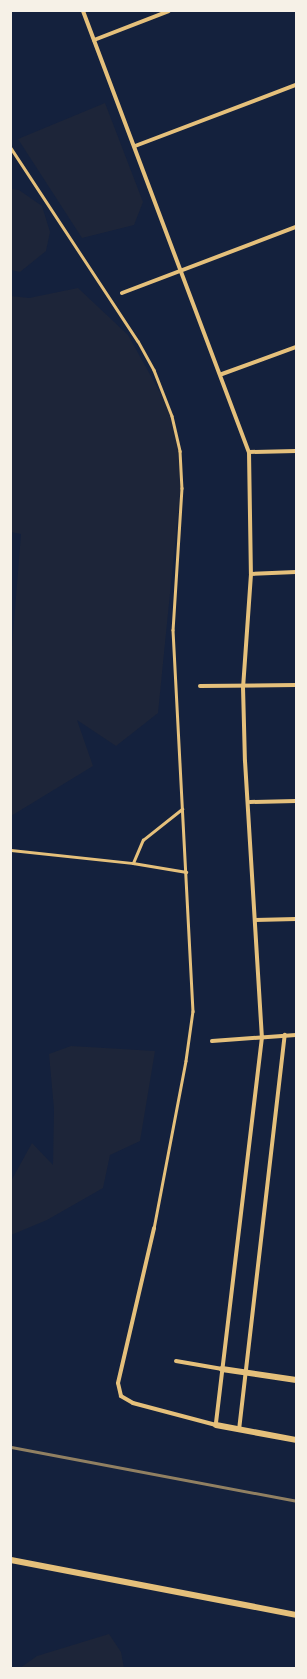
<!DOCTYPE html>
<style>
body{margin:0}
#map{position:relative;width:307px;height:1679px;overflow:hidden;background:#14213d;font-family:"Asap Condensed",sans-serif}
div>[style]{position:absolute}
.green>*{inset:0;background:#1d2539}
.service>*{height:2.5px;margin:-1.25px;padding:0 1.25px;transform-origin:1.25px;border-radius:1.25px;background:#e5c07b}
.minor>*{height:4px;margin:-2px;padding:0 2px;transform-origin:2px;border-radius:2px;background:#e5c07b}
.tertiary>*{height:6px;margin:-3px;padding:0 3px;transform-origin:3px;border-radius:3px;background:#e5c07b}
.rail>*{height:3px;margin:-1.5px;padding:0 1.5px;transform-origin:1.5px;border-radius:1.5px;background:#918062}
span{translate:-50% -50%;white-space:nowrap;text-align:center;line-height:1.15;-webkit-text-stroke:4px #f6f1e7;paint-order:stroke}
.frame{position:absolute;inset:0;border:12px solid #f6f1e7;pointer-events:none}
</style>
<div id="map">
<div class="green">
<i style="clip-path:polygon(105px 103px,143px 202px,134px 225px,82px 238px,18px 139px)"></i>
<i style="clip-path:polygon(11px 189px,19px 190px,42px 206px,50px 232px,46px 251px,20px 272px,11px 270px)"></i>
<i style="clip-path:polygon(78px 288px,128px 335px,171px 412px,183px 464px,158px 713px,116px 746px,77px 720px,93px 766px,11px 816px,11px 659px,21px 534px,11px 532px,11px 296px,29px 298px)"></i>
<i style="clip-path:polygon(71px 1046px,155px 1051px,140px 1141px,110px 1155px,103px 1188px,47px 1220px,11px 1235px,11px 1181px,32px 1143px,53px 1165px,54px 1109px,49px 1054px)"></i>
<i style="clip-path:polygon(109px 1634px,121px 1652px,124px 1668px,20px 1668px,37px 1656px)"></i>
</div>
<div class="service">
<i style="left:11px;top:148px;width:231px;rotate:56.7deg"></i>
<i style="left:138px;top:341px;width:33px;rotate:61deg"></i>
<i style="left:154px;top:370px;width:49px;rotate:68.6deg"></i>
<i style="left:172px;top:416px;width:36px;rotate:77deg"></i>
<i style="left:180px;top:451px;width:37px;rotate:87deg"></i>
<i style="left:182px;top:488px;width:142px;rotate:93.6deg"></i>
<i style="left:173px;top:630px;width:382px;rotate:87deg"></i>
<i style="left:193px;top:1011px;width:50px;rotate:98deg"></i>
<i style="left:186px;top:1061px;width:170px;rotate:100.8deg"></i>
<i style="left:11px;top:850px;width:123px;rotate:6.1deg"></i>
<i style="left:133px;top:863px;width:54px;rotate:9.6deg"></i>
<i style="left:133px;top:863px;width:25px;rotate:-67deg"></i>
<i style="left:143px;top:840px;width:50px;rotate:-38.5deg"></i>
</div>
<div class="minor">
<i style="left:83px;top:11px;width:471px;rotate:69.4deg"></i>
<i style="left:249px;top:452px;width:122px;rotate:89.1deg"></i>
<i style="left:251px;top:574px;width:113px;rotate:94deg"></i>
<i style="left:243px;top:687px;width:74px;rotate:88.5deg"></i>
<i style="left:245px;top:761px;width:277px;rotate:86.5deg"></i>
<i style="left:262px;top:1037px;width:391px;rotate:96.8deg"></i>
<i style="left:216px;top:1425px;width:86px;rotate:-165.2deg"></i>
<i style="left:133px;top:1403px;width:14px;rotate:-150deg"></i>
<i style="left:121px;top:1396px;width:13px;rotate:-103deg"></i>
<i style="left:118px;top:1383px;width:159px;rotate:-76.9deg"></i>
<i style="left:94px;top:40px;width:80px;rotate:-21.1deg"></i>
<i style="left:135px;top:146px;width:172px;rotate:-20.8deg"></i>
<i style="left:122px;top:293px;width:186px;rotate:-20.8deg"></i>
<i style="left:222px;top:374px;width:79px;rotate:-20deg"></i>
<i style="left:249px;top:452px;width:47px;rotate:-1.2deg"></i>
<i style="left:251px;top:574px;width:45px;rotate:-2.5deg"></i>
<i style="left:200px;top:686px;width:96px;rotate:-0.6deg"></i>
<i style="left:250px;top:802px;width:46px;rotate:-1.2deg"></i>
<i style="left:255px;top:920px;width:41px;rotate:-1.4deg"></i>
<i style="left:212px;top:1041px;width:84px;rotate:-4.1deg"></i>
<i style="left:176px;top:1361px;width:47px;rotate:9.9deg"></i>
<i style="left:239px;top:1430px;width:398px;rotate:-83.4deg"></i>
</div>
<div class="tertiary">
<i style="left:222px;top:1369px;width:75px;rotate:8.5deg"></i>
<i style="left:216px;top:1425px;width:81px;rotate:10.6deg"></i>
<i style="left:11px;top:1560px;width:290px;rotate:10.9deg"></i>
</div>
<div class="rail">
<i style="left:11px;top:1447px;width:290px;rotate:10.7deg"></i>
</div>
<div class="frame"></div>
</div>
